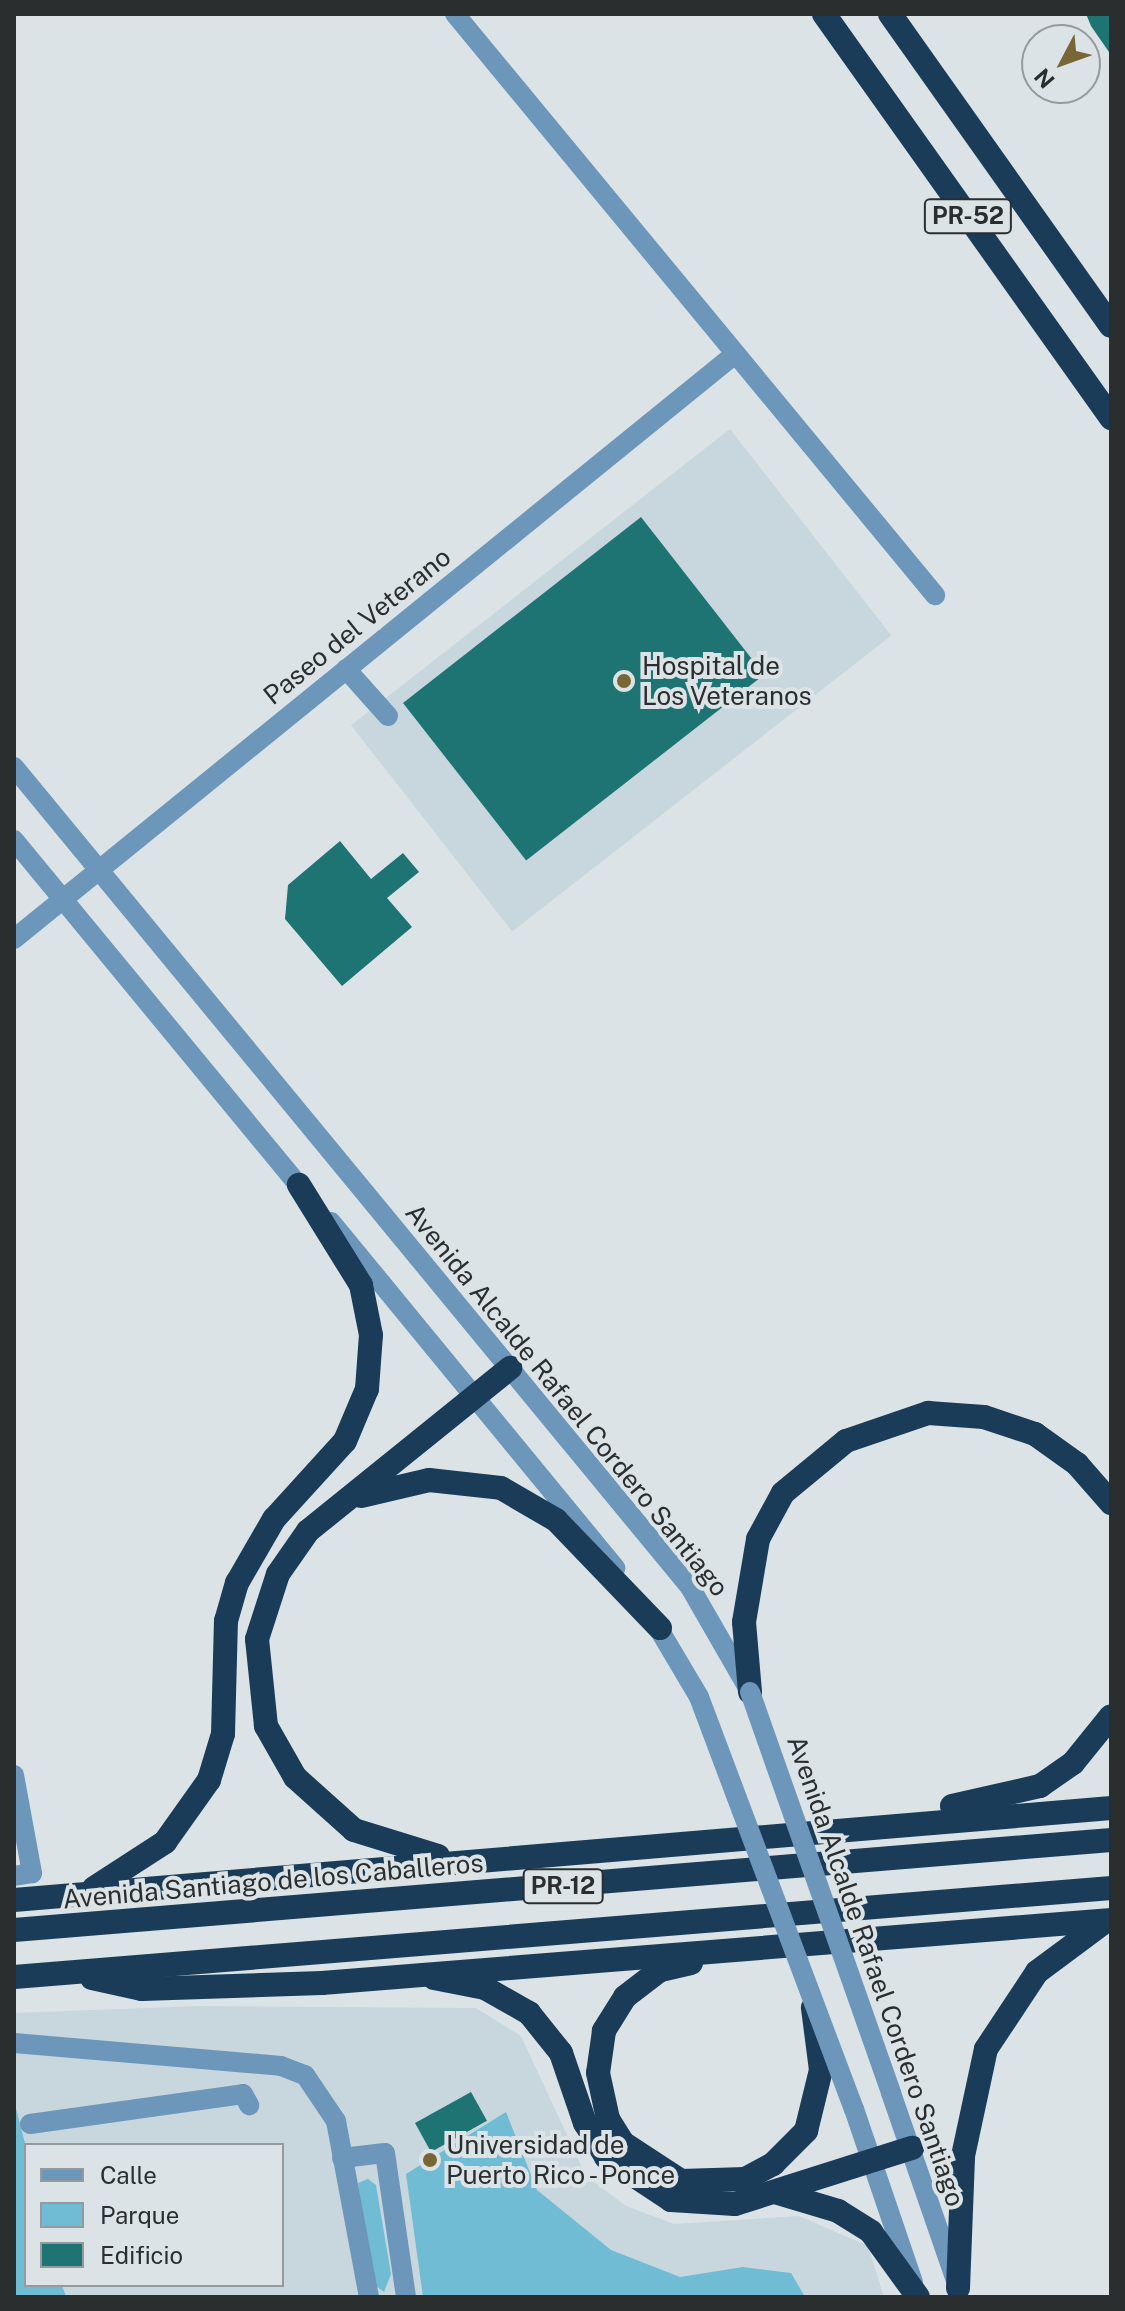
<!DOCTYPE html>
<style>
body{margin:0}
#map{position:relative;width:1125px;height:2311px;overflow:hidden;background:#dbe3e6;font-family:"Public Sans",sans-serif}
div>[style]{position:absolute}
.built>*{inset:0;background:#c7d7dd;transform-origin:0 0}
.green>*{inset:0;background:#70bcd5}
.building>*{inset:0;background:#1e7473;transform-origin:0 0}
.minor>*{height:20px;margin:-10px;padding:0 10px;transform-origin:10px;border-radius:10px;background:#6d96bb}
.highway>*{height:24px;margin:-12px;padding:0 12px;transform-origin:12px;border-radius:12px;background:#1b3c58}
.minor-bridge>*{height:20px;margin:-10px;padding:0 10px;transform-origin:10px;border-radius:10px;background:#6d96bb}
.dots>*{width:22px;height:22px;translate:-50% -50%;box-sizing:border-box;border:4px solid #dbe3e6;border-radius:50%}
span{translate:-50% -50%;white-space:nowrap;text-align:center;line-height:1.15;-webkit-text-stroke:8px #dbe3e6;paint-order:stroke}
.shield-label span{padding:2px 6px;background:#dbe3e6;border:2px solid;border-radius:6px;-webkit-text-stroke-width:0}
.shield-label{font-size:24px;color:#2b2e2f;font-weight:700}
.street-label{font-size:26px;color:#2b2e2f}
.poi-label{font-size:26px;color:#2b2e2f}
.left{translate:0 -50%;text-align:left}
.frame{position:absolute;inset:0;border:16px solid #2b2e2f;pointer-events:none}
.legend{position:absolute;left:24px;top:2143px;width:260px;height:144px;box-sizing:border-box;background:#dbe3e6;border:2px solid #959b9d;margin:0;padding:10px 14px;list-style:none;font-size:24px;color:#2b2e2f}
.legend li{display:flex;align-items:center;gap:16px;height:40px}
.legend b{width:40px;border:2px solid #959b9d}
.north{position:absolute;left:1021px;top:24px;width:80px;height:80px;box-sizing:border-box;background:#dbe3e6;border:2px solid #959b9d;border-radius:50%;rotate:229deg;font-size:22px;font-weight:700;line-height:32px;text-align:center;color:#2b2e2f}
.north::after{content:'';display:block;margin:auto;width:28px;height:36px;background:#796635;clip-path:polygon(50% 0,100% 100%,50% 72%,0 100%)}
</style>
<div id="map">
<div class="built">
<i style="left:730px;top:429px;width:262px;height:481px;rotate:52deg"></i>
<i style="clip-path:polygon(evenodd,199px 2006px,476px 2008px,521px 2036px,586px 2176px,626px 2206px,674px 2224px,799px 2216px,868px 2246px,884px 2297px,14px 2297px,14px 2013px,199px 2006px,26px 2145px,282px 2145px,282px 2285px,26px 2285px,26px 2145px)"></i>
</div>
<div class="green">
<i style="clip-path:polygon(14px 2101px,26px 2147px,26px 2285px,62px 2285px,66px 2297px,14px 2297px)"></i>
<i style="clip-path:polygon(506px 2112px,537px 2190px,611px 2250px,680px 2277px,743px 2267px,791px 2273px,805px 2297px,423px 2297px,406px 2174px)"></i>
<i style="clip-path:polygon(368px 2179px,376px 2185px,391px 2274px,384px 2292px,373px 2284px,358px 2183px)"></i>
</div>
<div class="building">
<i style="clip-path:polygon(1086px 14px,1111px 14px,1111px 55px,1091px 26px)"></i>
<i style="left:641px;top:517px;width:200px;height:302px;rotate:52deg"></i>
<i style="clip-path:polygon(340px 841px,371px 879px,403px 853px,419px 872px,387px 898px,412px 927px,342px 986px,285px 919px,288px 885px)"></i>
<i style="left:471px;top:2092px;width:33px;height:64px;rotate:61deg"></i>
</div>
<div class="minor">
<i style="left:455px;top:14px;width:754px;rotate:50.44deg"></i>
<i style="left:346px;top:669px;width:63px;rotate:48.2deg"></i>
<i style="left:14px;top:767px;width:1063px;rotate:50.5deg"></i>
<i style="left:690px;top:1587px;width:116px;rotate:60.1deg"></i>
<i style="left:14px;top:840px;width:460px;rotate:50.5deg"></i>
<i style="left:14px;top:939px;width:927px;rotate:-39.05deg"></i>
<i style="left:331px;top:1222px;width:448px;rotate:50.6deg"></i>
<i style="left:651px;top:1616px;width:94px;rotate:59.3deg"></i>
<i style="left:14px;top:1775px;width:100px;rotate:79.6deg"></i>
<i style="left:32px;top:1873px;width:18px;rotate:171deg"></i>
<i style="left:14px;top:2043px;width:268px;rotate:4.9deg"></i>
<i style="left:281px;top:2066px;width:26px;rotate:21deg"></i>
<i style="left:305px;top:2075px;width:55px;rotate:56deg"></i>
<i style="left:336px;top:2121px;width:179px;rotate:79.4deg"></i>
<i style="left:891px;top:2093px;width:196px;rotate:70.9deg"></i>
<i style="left:854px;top:2109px;width:183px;rotate:71.2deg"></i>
<i style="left:30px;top:2124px;width:215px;rotate:-8deg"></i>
<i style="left:243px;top:2094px;width:13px;rotate:61deg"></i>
<i style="left:342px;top:2158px;width:43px;rotate:-6.6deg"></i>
<i style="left:385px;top:2153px;width:146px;rotate:81.7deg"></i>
</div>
<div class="highway">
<i style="left:824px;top:14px;width:496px;rotate:54.6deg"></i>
<i style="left:890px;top:14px;width:382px;rotate:54.7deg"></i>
<i style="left:361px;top:1496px;width:70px;rotate:-13.2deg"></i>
<i style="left:429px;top:1480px;width:72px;rotate:6.3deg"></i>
<i style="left:501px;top:1488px;width:64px;rotate:30.2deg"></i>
<i style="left:556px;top:1520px;width:150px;rotate:46.1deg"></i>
<i style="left:750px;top:1692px;width:70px;rotate:-94.9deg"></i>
<i style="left:744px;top:1622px;width:84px;rotate:-80.4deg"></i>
<i style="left:758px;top:1539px;width:52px;rotate:-61.5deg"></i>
<i style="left:783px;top:1493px;width:82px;rotate:-39.5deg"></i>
<i style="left:846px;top:1441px;width:87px;rotate:-18.9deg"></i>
<i style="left:928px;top:1413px;width:56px;rotate:4.1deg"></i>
<i style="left:984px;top:1417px;width:54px;rotate:18.4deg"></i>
<i style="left:1035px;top:1434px;width:52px;rotate:35.5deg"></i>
<i style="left:1077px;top:1464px;width:52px;rotate:48.9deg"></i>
<i style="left:952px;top:1806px;width:90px;rotate:-12.8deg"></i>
<i style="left:1040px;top:1786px;width:40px;rotate:-34.9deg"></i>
<i style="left:1073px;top:1763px;width:60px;rotate:-51deg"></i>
<i style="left:438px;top:1856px;width:88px;rotate:-162.8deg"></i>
<i style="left:354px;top:1830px;width:79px;rotate:-138.1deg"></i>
<i style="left:295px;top:1777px;width:59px;rotate:-119.6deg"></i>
<i style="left:266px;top:1726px;width:87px;rotate:-95.9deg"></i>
<i style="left:257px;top:1639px;width:68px;rotate:-72.1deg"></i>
<i style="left:278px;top:1574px;width:52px;rotate:-55.1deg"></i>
<i style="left:308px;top:1531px;width:260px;rotate:-38.9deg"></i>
<i style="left:94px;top:1888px;width:85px;rotate:-32.9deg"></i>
<i style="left:165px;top:1842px;width:76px;rotate:-54.6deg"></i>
<i style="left:209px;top:1780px;width:48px;rotate:-73.1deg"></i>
<i style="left:223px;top:1734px;width:113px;rotate:-88.5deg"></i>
<i style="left:226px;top:1621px;width:40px;rotate:-74deg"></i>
<i style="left:237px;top:1583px;width:74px;rotate:-60deg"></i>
<i style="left:274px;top:1519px;width:105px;rotate:-47.7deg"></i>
<i style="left:345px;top:1441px;width:56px;rotate:-67.1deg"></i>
<i style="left:367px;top:1389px;width:54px;rotate:-85.8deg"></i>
<i style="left:371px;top:1335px;width:51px;rotate:-101.3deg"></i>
<i style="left:361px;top:1285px;width:118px;rotate:-121.8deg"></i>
<i style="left:14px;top:1900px;width:1101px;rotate:-4.79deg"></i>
<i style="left:14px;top:1930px;width:1101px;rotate:-4.69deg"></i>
<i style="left:691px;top:1963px;width:32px;rotate:167deg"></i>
<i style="left:660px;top:1970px;width:44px;rotate:142.4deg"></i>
<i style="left:625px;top:1997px;width:40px;rotate:122deg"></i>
<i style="left:604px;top:2031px;width:42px;rotate:98.1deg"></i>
<i style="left:598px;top:2073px;width:47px;rotate:77.7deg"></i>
<i style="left:608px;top:2119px;width:28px;rotate:58deg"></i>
<i style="left:623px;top:2143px;width:69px;rotate:33.2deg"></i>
<i style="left:681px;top:2181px;width:64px;rotate:-1.8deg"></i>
<i style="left:745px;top:2179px;width:32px;rotate:-28deg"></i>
<i style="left:773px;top:2164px;width:47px;rotate:-45deg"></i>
<i style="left:806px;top:2131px;width:63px;rotate:-76.2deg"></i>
<i style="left:821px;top:2070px;width:63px;rotate:-97.4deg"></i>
<i style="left:14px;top:1977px;width:1101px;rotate:-4.64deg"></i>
<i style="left:92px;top:1978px;width:51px;rotate:12.4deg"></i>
<i style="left:142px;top:1989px;width:180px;rotate:-1.9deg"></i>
<i style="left:322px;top:1983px;width:792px;rotate:-4.57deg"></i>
<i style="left:434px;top:1978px;width:52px;rotate:11.1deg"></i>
<i style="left:485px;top:1988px;width:51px;rotate:29.6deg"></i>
<i style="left:529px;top:2013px;width:51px;rotate:51.3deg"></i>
<i style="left:561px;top:2053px;width:74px;rotate:71.1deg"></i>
<i style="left:585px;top:2123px;width:40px;rotate:58deg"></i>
<i style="left:606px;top:2157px;width:78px;rotate:33.5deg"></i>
<i style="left:671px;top:2200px;width:64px;rotate:3.6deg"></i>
<i style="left:735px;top:2204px;width:186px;rotate:-17.6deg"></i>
<i style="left:778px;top:2193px;width:63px;rotate:16.7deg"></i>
<i style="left:838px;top:2211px;width:39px;rotate:32deg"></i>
<i style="left:871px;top:2232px;width:80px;rotate:54.1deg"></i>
<i style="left:958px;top:2288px;width:132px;rotate:-87.8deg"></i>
<i style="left:963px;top:2156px;width:109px;rotate:-77.9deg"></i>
<i style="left:986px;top:2049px;width:92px;rotate:-56.5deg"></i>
<i style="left:1037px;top:1972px;width:82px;rotate:-36.6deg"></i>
</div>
<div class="minor-bridge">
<i style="left:750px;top:1692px;width:425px;rotate:70.6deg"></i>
<i style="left:699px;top:1697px;width:440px;rotate:69.4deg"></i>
</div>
<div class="dots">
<i style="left:624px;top:681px;background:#796635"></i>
<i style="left:430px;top:2160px;background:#796635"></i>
</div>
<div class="shield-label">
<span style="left:968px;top:216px">PR-52</span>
<span style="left:563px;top:1886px">PR-12</span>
</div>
<div class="street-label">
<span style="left:357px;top:626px;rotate:-39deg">Paseo del Veterano</span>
<span style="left:567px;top:1400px;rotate:51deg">Avenida Alcalde Rafael Cordero Santiago</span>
<span style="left:273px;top:1881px;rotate:-5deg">Avenida Santiago de los Caballeros</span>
<span style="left:876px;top:1971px;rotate:71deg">Avenida Alcalde Rafael Cordero Santiago</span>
</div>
<div class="poi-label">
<span class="left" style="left:642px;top:681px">Hospital de<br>Los Veteranos</span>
<span class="left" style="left:446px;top:2160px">Universidad de<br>Puerto Rico - Ponce</span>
</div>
<div class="frame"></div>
<ul class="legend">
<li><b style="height:10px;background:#6d96bb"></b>Calle</li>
<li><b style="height:22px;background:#70bcd5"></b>Parque</li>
<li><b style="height:22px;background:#1e7473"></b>Edificio</li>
</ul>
<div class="north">N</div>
</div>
